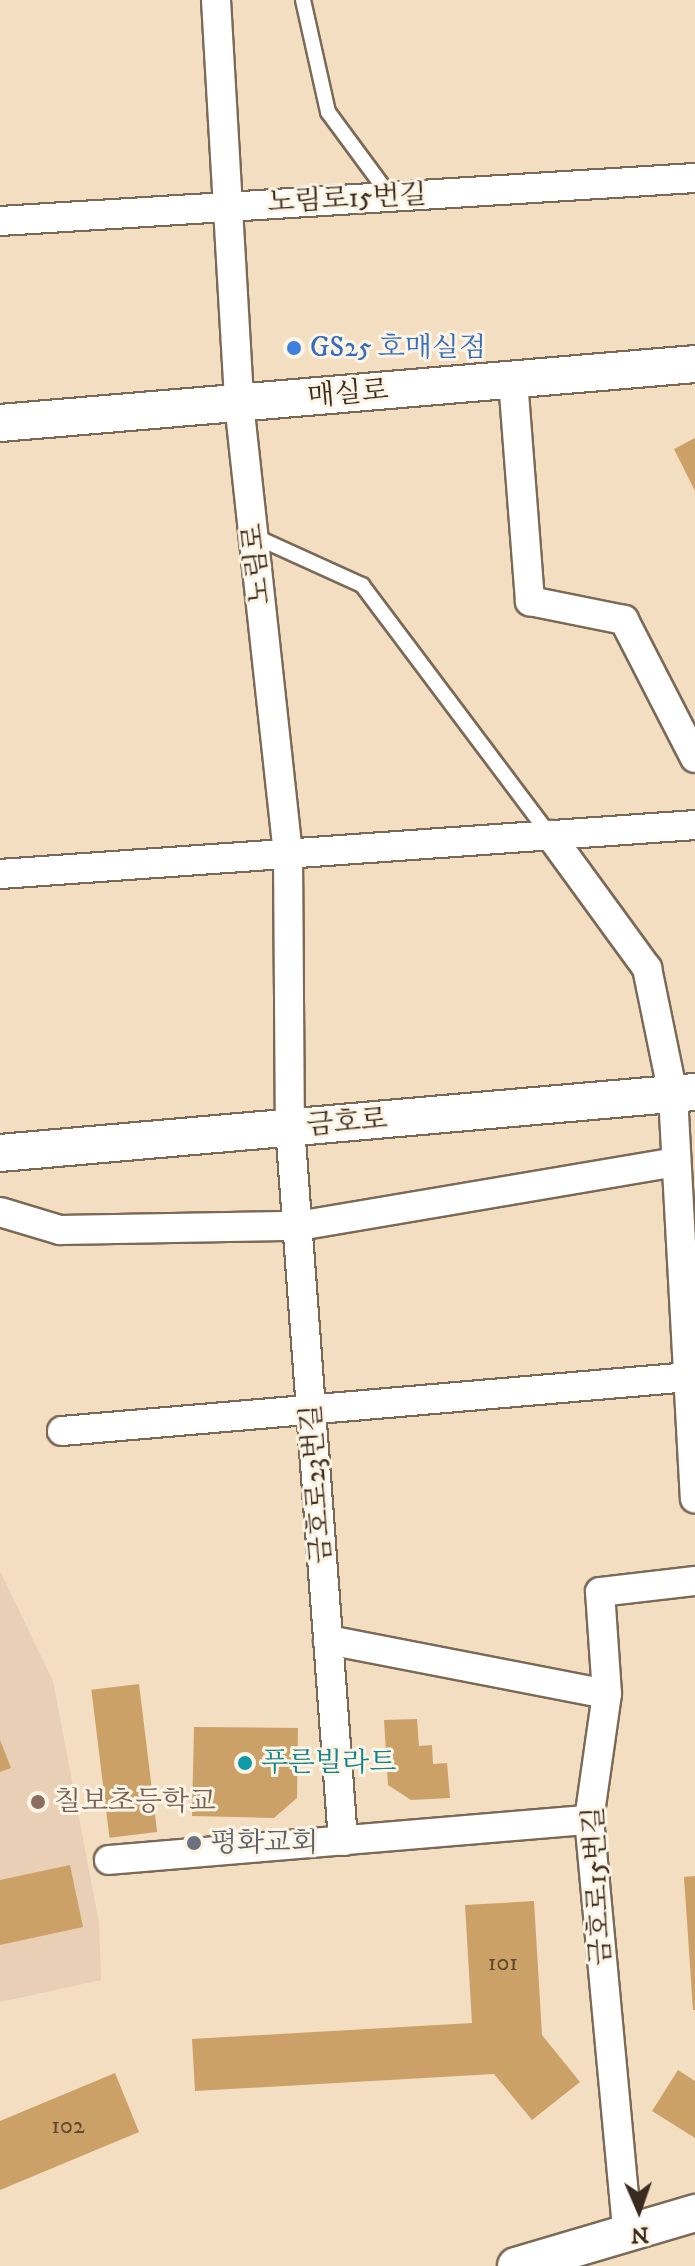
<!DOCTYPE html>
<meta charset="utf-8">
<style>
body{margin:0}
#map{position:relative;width:695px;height:2266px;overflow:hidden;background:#f3dec1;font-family:"IM FELL DW Pica","Noto Serif KR",serif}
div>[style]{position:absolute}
.built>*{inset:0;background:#e8cfb6}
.building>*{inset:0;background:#cca167;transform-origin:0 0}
.roads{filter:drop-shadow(2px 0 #7b6957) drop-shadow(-2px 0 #7b6957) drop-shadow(0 2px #7b6957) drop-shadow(0 -2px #7b6957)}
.service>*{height:14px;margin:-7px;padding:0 7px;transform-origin:7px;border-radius:7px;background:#fff}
.minor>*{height:28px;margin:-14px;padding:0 14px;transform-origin:14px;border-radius:14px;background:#fff}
.tertiary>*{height:36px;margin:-18px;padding:0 18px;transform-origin:18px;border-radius:18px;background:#fff}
.dots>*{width:22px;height:22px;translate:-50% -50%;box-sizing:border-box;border:4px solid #fcf5e5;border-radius:50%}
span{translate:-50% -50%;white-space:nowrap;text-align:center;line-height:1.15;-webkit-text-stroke:6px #fcf5e5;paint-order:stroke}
.number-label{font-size:24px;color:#5f4830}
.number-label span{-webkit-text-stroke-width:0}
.street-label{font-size:28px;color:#3b2a1e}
.shop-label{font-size:28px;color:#366cbe}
.left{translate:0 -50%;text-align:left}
.culture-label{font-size:28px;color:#0d838f}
.education-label{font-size:28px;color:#785e54}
.worship-label{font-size:28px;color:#5b616d}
.north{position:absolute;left:599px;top:2170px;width:80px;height:80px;-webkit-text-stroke:6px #fcf5e5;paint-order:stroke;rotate:178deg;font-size:22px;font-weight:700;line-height:32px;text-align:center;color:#3b2a1e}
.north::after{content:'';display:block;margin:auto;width:28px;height:36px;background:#3b2a1e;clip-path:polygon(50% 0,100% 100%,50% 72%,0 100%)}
</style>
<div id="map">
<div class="built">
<i style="clip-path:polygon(0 1571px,53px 1681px,99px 1923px,101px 1980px,0 2002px)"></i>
</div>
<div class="building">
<i style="clip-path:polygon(695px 438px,695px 491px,674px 449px)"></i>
<i style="left:139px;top:1684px;width:149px;height:48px;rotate:83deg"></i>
<i style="clip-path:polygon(417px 1719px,419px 1746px,432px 1745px,433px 1764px,447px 1763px,450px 1798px,411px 1800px,388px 1785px,384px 1720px)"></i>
<i style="clip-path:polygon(194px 1727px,298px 1728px,297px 1798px,274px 1818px,192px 1816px)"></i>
<i style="clip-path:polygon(0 1740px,11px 1768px,0 1772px)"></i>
<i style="clip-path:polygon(70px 1865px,83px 1927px,0 1945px,0 1880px)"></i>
<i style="clip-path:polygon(695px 1876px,695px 2010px,693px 2010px,684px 1877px)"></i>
<i style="clip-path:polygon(534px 1901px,542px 2035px,580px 2082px,532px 2120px,494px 2074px,195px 2091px,192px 2039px,472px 2023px,465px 1905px)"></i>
<i style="clip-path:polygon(678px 2070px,695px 2081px,695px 2138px,652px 2111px)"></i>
<i style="clip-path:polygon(115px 2073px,139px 2132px,0 2190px,0 2121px)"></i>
</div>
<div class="roads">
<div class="service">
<i style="left:303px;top:0;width:115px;rotate:77.4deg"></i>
<i style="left:328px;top:112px;width:104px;rotate:53.6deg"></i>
<i style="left:254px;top:536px;width:119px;rotate:24.4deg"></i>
<i style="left:362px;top:585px;width:311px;rotate:53.1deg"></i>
</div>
<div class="minor">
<i style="left:216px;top:0;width:404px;rotate:86.7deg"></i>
<i style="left:239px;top:403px;width:454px;rotate:83.8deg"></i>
<i style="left:288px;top:854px;width:273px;rotate:89.6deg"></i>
<i style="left:290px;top:1127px;width:716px;rotate:85.75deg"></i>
<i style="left:0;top:221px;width:696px;rotate:-3.54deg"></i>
<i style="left:513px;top:380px;width:222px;rotate:85.6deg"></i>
<i style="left:530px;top:601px;width:96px;rotate:11.4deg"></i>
<i style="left:624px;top:620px;width:155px;rotate:62.8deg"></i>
<i style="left:550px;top:835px;width:165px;rotate:53.9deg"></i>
<i style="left:647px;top:968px;width:130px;rotate:78.4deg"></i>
<i style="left:673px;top:1095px;width:404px;rotate:86.9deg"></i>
<i style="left:0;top:874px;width:697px;rotate:-4.03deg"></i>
<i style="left:0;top:1212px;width:63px;rotate:16.7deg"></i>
<i style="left:60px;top:1230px;width:238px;rotate:-1deg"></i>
<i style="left:298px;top:1226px;width:383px;rotate:-9.6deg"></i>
<i style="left:62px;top:1431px;width:629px;rotate:-4.92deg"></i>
<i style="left:328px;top:1640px;width:284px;rotate:11deg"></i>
<i style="left:109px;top:1860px;width:482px;rotate:-4.8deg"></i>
<i style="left:627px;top:2228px;width:410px;rotate:-95.3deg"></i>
<i style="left:589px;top:1820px;width:127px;rotate:-81.9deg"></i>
<i style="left:607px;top:1694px;width:102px;rotate:-93.9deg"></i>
<i style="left:600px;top:1592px;width:96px;rotate:-6.6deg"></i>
</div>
<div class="tertiary">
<i style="left:0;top:423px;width:697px;rotate:-4.85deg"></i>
<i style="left:0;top:1153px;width:698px;rotate:-5.02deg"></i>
<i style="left:516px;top:2266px;width:187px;rotate:-16.5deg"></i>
</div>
</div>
<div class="dots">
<i style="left:294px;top:348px;background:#3f7fe0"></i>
<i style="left:245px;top:1763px;background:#0f9aa8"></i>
<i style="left:38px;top:1802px;background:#8d6e63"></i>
<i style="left:194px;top:1843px;background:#6b7280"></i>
</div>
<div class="number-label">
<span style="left:503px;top:1964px">101</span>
<span style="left:68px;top:2127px">102</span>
</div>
<div class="street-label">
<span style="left:347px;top:199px;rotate:-3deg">노림로15번길</span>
<span style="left:348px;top:394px;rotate:-5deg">매실로</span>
<span style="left:257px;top:564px;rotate:-96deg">노림로</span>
<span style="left:347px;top:1123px;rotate:-5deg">금호로</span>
<span style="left:317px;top:1484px;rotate:-94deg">금호로23번길</span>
<span style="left:598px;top:1886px;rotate:-93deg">금호로15번길</span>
</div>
<div class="shop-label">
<span class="left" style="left:310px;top:348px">GS25 호매실점</span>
</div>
<div class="culture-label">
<span class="left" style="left:261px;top:1763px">푸른빌라트</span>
</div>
<div class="education-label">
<span class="left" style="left:54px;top:1802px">칠보초등학교</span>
</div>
<div class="worship-label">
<span class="left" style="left:210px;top:1843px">평화교회</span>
</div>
<div class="north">N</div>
</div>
